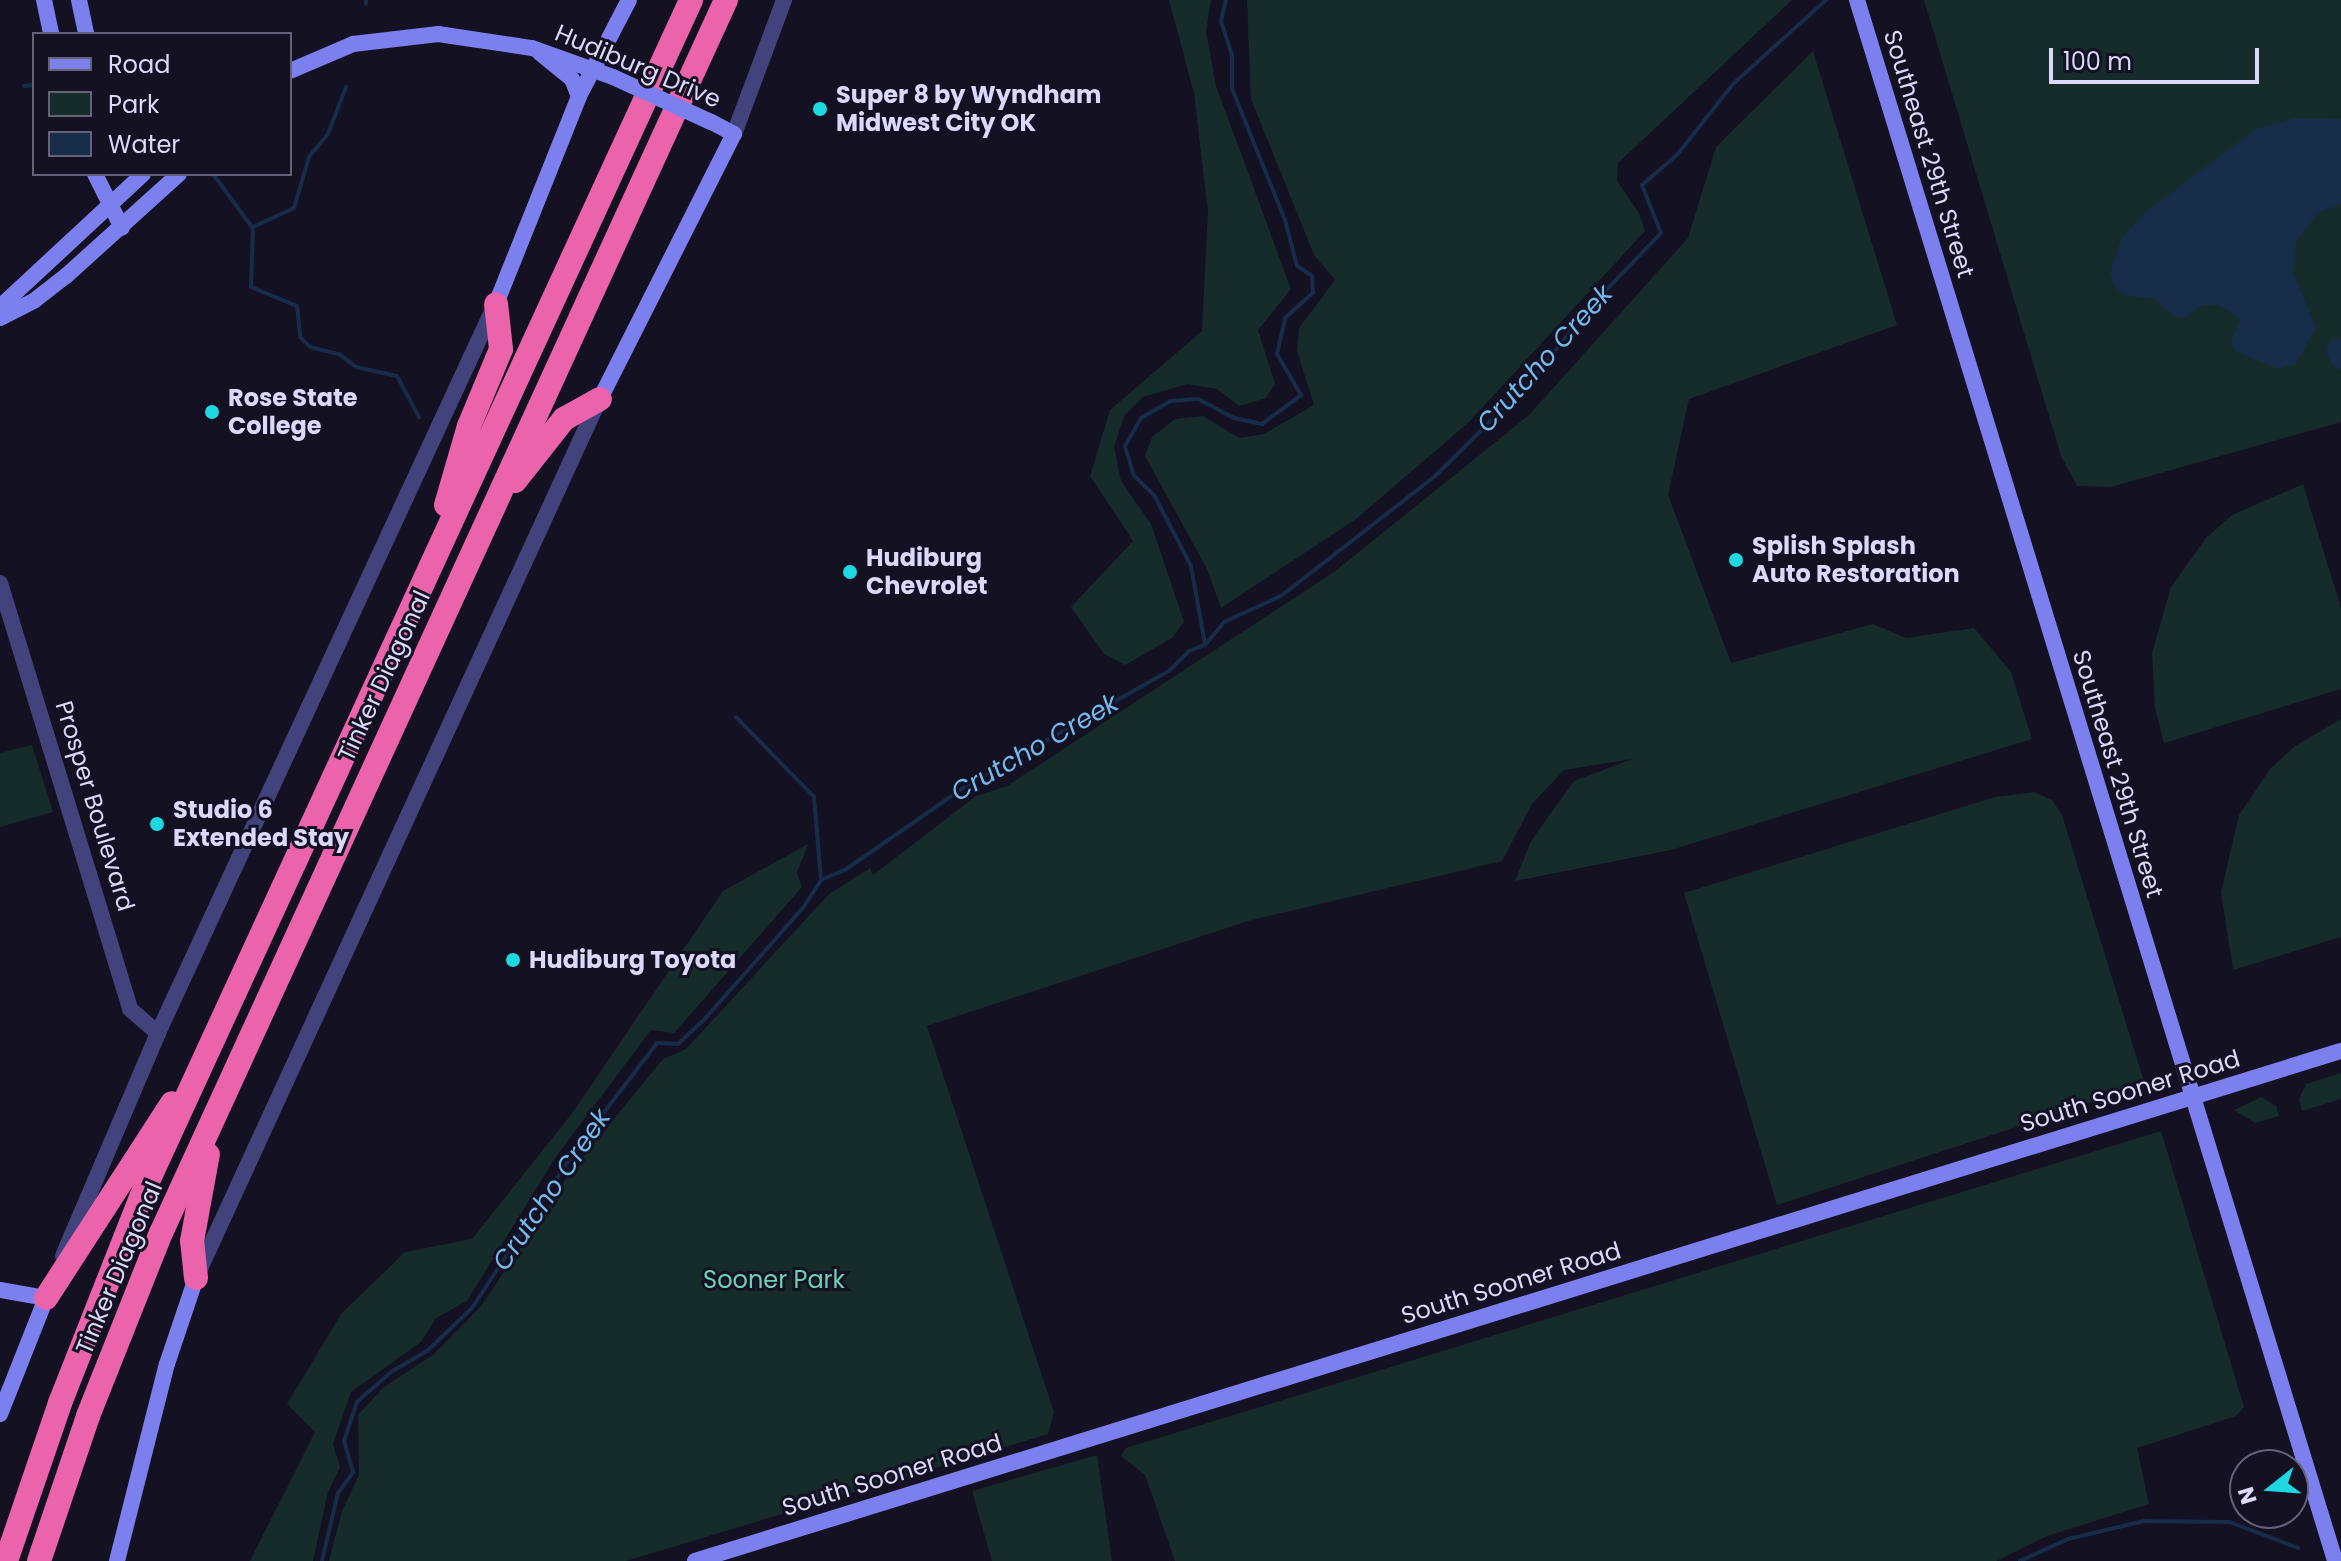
<!DOCTYPE html>
<style>
body{margin:0}
#map{position:relative;width:2341px;height:1561px;overflow:hidden;background:#141123;font-family:Poppins,sans-serif}
div>[style]{position:absolute}
.green>*{inset:0;background:#152c2a}
.water>*{inset:0;background:#172c48}
.stream>*{height:4px;margin:-2px;padding:0 2px;transform-origin:2px;border-radius:2px;background:#172c48}
.street>*{height:16px;margin:-8px;padding:0 8px;transform-origin:8px;border-radius:8px;background:#42437c}
.secondary>*{height:16px;margin:-8px;padding:0 8px;transform-origin:8px;border-radius:8px;background:#7c7fee}
.highway>*{height:24px;margin:-12px;padding:0 12px;transform-origin:12px;border-radius:12px;background:#eb63ab}
.secondary-bridge>*{height:16px;margin:-8px;padding:0 8px;transform-origin:8px;border-radius:8px;background:#7c7fee}
.dots>*{width:22px;height:22px;translate:-50% -50%;box-sizing:border-box;border:4px solid #141123;border-radius:50%}
span{translate:-50% -50%;white-space:nowrap;text-align:center;line-height:1.15;-webkit-text-stroke:6px #141123;paint-order:stroke}
.street-label{font-size:24px;color:#dbd8fa}
.poi-label{font-size:24px;color:#dbd8fa;font-weight:700}
.left{translate:0 -50%;text-align:left}
.park-label{font-size:24px;color:#6dd1b3}
.water-label{font-size:26px;color:#74bbed;font-style:italic}
.legend{position:absolute;left:32px;top:32px;width:260px;height:144px;box-sizing:border-box;background:#141123;border:2px solid #646179;margin:0;padding:10px 14px;list-style:none;font-size:24px;color:#dbd8fa}
.legend li{display:flex;align-items:center;gap:16px;height:40px}
.legend b{width:40px;border:2px solid #646179}
.north{position:absolute;left:2229px;top:1449px;width:80px;height:80px;box-sizing:border-box;background:#141123;border:2px solid #646179;border-radius:50%;rotate:253deg;font-size:22px;font-weight:700;line-height:32px;text-align:center;color:#dbd8fa}
.north::after{content:'';display:block;margin:auto;width:28px;height:36px;background:#1dd8e1;clip-path:polygon(50% 0,100% 100%,50% 72%,0 100%)}
.scale{position:absolute;left:2049px;top:48px;width:210px;height:36px;box-sizing:border-box;border:4px solid #dbd8fa;border-top:0;padding-left:10px;font-size:24px;line-height:28px;white-space:nowrap;color:#dbd8fa;-webkit-text-stroke:6px #141123;paint-order:stroke}
</style>
<div id="map">
<div class="green">
<i style="clip-path:polygon(1169px 0,1211px 0,1206px 32px,1216px 86px,1291px 289px,1258px 330px,1275px 384px,1266px 398px,1239px 406px,1217px 389px,1187px 384px,1143px 397px,1124px 416px,1114px 447px,1121px 481px,1151px 524px,1184px 622px,1172px 638px,1125px 665px,1104px 654px,1071px 607px,1133px 541px,1090px 476px,1110px 410px,1202px 331px,1208px 212px,1194px 93px)"></i>
<i style="clip-path:polygon(1247px 0,1792px 0,1618px 163px,1617px 181px,1639px 213px,1645px 231px,1469px 422px,1356px 519px,1221px 608px,1207px 569px,1145px 456px,1152px 437px,1175px 419px,1203px 416px,1239px 438px,1264px 434px,1314px 405px,1297px 351px,1299px 328px,1335px 280px,1314px 255px,1251px 99px)"></i>
<i style="clip-path:polygon(1924px 0,2341px 0,2341px 422px,2111px 487px,2077px 486px,2061px 456px)"></i>
<i style="clip-path:polygon(1813px 51px,1897px 325px,1689px 399px,1668px 495px,1731px 663px,1873px 624px,1906px 638px,1974px 628px,2011px 672px,2032px 739px,1671px 850px,1515px 881px,1531px 841px,1574px 781px,1632px 759px,1564px 770px,1532px 804px,1502px 861px,1248px 921px,927px 1026px,1054px 1412px,1048px 1434px,626px 1561px,329px 1561px,342px 1511px,359px 1475px,358px 1415px,384px 1387px,433px 1355px,482px 1305px,572px 1170px,663px 1059px,686px 1049px,829px 894px,870px 868px,873px 875px,976px 796px,1007px 786px,1334px 572px,1529px 415px,1688px 238px,1716px 147px)"></i>
<i style="clip-path:polygon(2303px 484px,2341px 608px,2341px 689px,2164px 743px,2155px 708px,2152px 653px,2171px 587px,2206px 538px,2232px 515px)"></i>
<i style="clip-path:polygon(2341px 719px,2341px 937px,2233px 970px,2221px 892px,2239px 815px,2270px 769px,2295px 746px)"></i>
<i style="clip-path:polygon(32px 745px,53px 812px,0 827px,0 753px)"></i>
<i style="clip-path:polygon(2034px 792px,2052px 800px,2062px 815px,2145px 1085px,1777px 1205px,1684px 893px,1995px 797px)"></i>
<i style="clip-path:polygon(808px 844px,797px 872px,802px 887px,674px 1033px,651px 1030px,555px 1158px,467px 1301px,436px 1318px,421px 1342px,351px 1392px,333px 1444px,340px 1467px,328px 1492px,313px 1561px,250px 1561px,315px 1432px,287px 1404px,341px 1314px,405px 1252px,472px 1239px,573px 1112px,723px 891px)"></i>
<i style="clip-path:polygon(2341px 1073px,2341px 1099px,2302px 1111px,2299px 1099px,2306px 1084px)"></i>
<i style="clip-path:polygon(2261px 1097px,2276px 1106px,2279px 1116px,2255px 1123px,2234px 1110px)"></i>
<i style="clip-path:polygon(2161px 1131px,2244px 1407px,2236px 1416px,2137px 1448px,2149px 1504px,2047px 1536px,1996px 1561px,1175px 1561px,1145px 1475px,1121px 1456px,1126px 1448px)"></i>
<i style="clip-path:polygon(1097px 1455px,1112px 1561px,992px 1561px,972px 1491px)"></i>
</div>
<div class="water">
<i style="clip-path:polygon(2294px 118px,2341px 119px,2341px 204px,2318px 213px,2296px 242px,2293px 273px,2316px 327px,2296px 364px,2278px 369px,2236px 352px,2231px 342px,2240px 319px,2218px 305px,2202px 305px,2184px 318px,2173px 316px,2153px 298px,2126px 296px,2115px 288px,2110px 273px,2121px 239px,2143px 214px,2254px 130px)"></i>
<i style="clip-path:polygon(2341px 339px,2341px 370px,2331px 364px,2326px 349px,2330px 340px)"></i>
</div>
<div class="stream">
<i style="left:366px;top:0;width:4px;rotate:90deg"></i>
<i style="left:24px;top:86px;width:10px;rotate:-6deg"></i>
<i style="left:346px;top:87px;width:50px;rotate:111deg"></i>
<i style="left:328px;top:134px;width:30px;rotate:130deg"></i>
<i style="left:309px;top:157px;width:53px;rotate:106.4deg"></i>
<i style="left:294px;top:208px;width:45px;rotate:155.1deg"></i>
<i style="left:253px;top:227px;width:60px;rotate:91.9deg"></i>
<i style="left:251px;top:287px;width:50px;rotate:22.4deg"></i>
<i style="left:297px;top:306px;width:31px;rotate:84deg"></i>
<i style="left:300px;top:337px;width:14px;rotate:45deg"></i>
<i style="left:310px;top:347px;width:30px;rotate:14deg"></i>
<i style="left:339px;top:354px;width:21px;rotate:37deg"></i>
<i style="left:356px;top:367px;width:42px;rotate:12.4deg"></i>
<i style="left:397px;top:376px;width:47px;rotate:61.8deg"></i>
<i style="left:213px;top:174px;width:66px;rotate:53.7deg"></i>
<i style="left:1205px;top:644px;width:79px;rotate:-100.2deg"></i>
<i style="left:1191px;top:566px;width:80px;rotate:-117.5deg"></i>
<i style="left:1154px;top:495px;width:28px;rotate:-136deg"></i>
<i style="left:1134px;top:476px;width:31px;rotate:-107deg"></i>
<i style="left:1125px;top:446px;width:32px;rotate:-60deg"></i>
<i style="left:1141px;top:418px;width:34px;rotate:-30deg"></i>
<i style="left:1170px;top:401px;width:28px;rotate:-4deg"></i>
<i style="left:1198px;top:399px;width:41px;rotate:27.8deg"></i>
<i style="left:1234px;top:418px;width:29px;rotate:12deg"></i>
<i style="left:1262px;top:424px;width:49px;rotate:-36.6deg"></i>
<i style="left:1301px;top:395px;width:48px;rotate:-120.3deg"></i>
<i style="left:1277px;top:354px;width:37px;rotate:-77deg"></i>
<i style="left:1285px;top:318px;width:38px;rotate:-42deg"></i>
<i style="left:1313px;top:293px;width:17px;rotate:-93deg"></i>
<i style="left:1312px;top:276px;width:18px;rotate:-146deg"></i>
<i style="left:1297px;top:266px;width:48px;rotate:-104.6deg"></i>
<i style="left:1285px;top:220px;width:141px;rotate:-112deg"></i>
<i style="left:1232px;top:89px;width:34px;rotate:-90deg"></i>
<i style="left:1232px;top:55px;width:36px;rotate:-108deg"></i>
<i style="left:1221px;top:21px;width:22px;rotate:-77deg"></i>
<i style="left:736px;top:717px;width:112px;rotate:45.7deg"></i>
<i style="left:814px;top:797px;width:83px;rotate:85.2deg"></i>
<i style="left:821px;top:880px;width:26px;rotate:-23deg"></i>
<i style="left:845px;top:870px;width:147px;rotate:-34.8deg"></i>
<i style="left:966px;top:786px;width:235px;rotate:-29.6deg"></i>
<i style="left:1170px;top:670px;width:27px;rotate:-45deg"></i>
<i style="left:1189px;top:651px;width:17px;rotate:-21deg"></i>
<i style="left:1205px;top:645px;width:30px;rotate:-50deg"></i>
<i style="left:1224px;top:622px;width:63px;rotate:-24.5deg"></i>
<i style="left:1281px;top:596px;width:195px;rotate:-37.9deg"></i>
<i style="left:1435px;top:476px;width:134px;rotate:-44.7deg"></i>
<i style="left:1530px;top:382px;width:97px;rotate:-51.2deg"></i>
<i style="left:1591px;top:306px;width:101px;rotate:-46.2deg"></i>
<i style="left:1661px;top:233px;width:52px;rotate:-111.6deg"></i>
<i style="left:1642px;top:185px;width:46px;rotate:-40.6deg"></i>
<i style="left:1677px;top:155px;width:90px;rotate:-51.7deg"></i>
<i style="left:1733px;top:84px;width:125px;rotate:-42.1deg"></i>
<i style="left:322px;top:1561px;width:70px;rotate:-76.8deg"></i>
<i style="left:338px;top:1493px;width:26px;rotate:-54deg"></i>
<i style="left:353px;top:1472px;width:32px;rotate:-106deg"></i>
<i style="left:344px;top:1441px;width:41px;rotate:-71.6deg"></i>
<i style="left:357px;top:1402px;width:45px;rotate:-41.4deg"></i>
<i style="left:391px;top:1372px;width:42px;rotate:-30.3deg"></i>
<i style="left:427px;top:1351px;width:62px;rotate:-43.7deg"></i>
<i style="left:472px;top:1308px;width:190px;rotate:-56.8deg"></i>
<i style="left:576px;top:1149px;width:133px;rotate:-52.6deg"></i>
<i style="left:657px;top:1043px;width:21px;rotate:3deg"></i>
<i style="left:678px;top:1044px;width:33px;rotate:-43deg"></i>
<i style="left:702px;top:1022px;width:152px;rotate:-48.5deg"></i>
<i style="left:803px;top:908px;width:33px;rotate:-57deg"></i>
<i style="left:2020px;top:1561px;width:53px;rotate:-24.6deg"></i>
<i style="left:2068px;top:1539px;width:78px;rotate:-13.3deg"></i>
<i style="left:2144px;top:1521px;width:86px;rotate:0.7deg"></i>
<i style="left:2230px;top:1522px;width:73px;rotate:20.9deg"></i>
</div>
<div class="street">
<i style="left:734px;top:134px;width:143px;rotate:-69.5deg"></i>
<i style="left:0;top:583px;width:445px;rotate:73deg"></i>
<i style="left:130px;top:1009px;width:37px;rotate:41deg"></i>
<i style="left:63px;top:1256px;width:242px;rotate:-66.9deg"></i>
<i style="left:158px;top:1033px;width:802px;rotate:-65.16deg"></i>
<i style="left:198px;top:1273px;width:961px;rotate:-65.33deg"></i>
</div>
<div class="secondary">
<i style="left:44px;top:0;width:35px;rotate:78deg"></i>
<i style="left:79px;top:0;width:35px;rotate:78deg"></i>
<i style="left:1857px;top:0;width:1633px;rotate:72.97deg"></i>
<i style="left:540px;top:53px;width:41px;rotate:39.1deg"></i>
<i style="left:572px;top:79px;width:18px;rotate:68deg"></i>
<i style="left:290px;top:71px;width:69px;rotate:-23.2deg"></i>
<i style="left:353px;top:44px;width:86px;rotate:-6.7deg"></i>
<i style="left:438px;top:34px;width:95px;rotate:8.5deg"></i>
<i style="left:532px;top:48px;width:86px;rotate:19.7deg"></i>
<i style="left:95px;top:174px;width:60px;rotate:63.4deg"></i>
<i style="left:496px;top:304px;width:224px;rotate:-68.2deg"></i>
<i style="left:579px;top:96px;width:108px;rotate:-62.5deg"></i>
<i style="left:0;top:307px;width:195px;rotate:-42.9deg"></i>
<i style="left:0;top:318px;width:39px;rotate:-27deg"></i>
<i style="left:35px;top:300px;width:39px;rotate:-38deg"></i>
<i style="left:66px;top:276px;width:152px;rotate:-42.1deg"></i>
<i style="left:600px;top:399px;width:297px;rotate:-63.2deg"></i>
<i style="left:734px;top:134px;width:26px;rotate:-152deg"></i>
<i style="left:0;top:1290px;width:47px;rotate:9.9deg"></i>
<i style="left:46px;top:1298px;width:125px;rotate:111.6deg"></i>
<i style="left:117px;top:1561px;width:203px;rotate:-75.8deg"></i>
<i style="left:167px;top:1364px;width:91px;rotate:-71.4deg"></i>
<i style="left:695px;top:1561px;width:1723px;rotate:-17.22deg"></i>
</div>
<div class="highway">
<i style="left:515px;top:481px;width:79px;rotate:-51.7deg"></i>
<i style="left:564px;top:419px;width:41px;rotate:-29.1deg"></i>
<i style="left:446px;top:505px;width:82px;rotate:-73.8deg"></i>
<i style="left:469px;top:426px;width:83px;rotate:-67.4deg"></i>
<i style="left:501px;top:349px;width:45px;rotate:-96.3deg"></i>
<i style="left:196px;top:1278px;width:37px;rotate:-96deg"></i>
<i style="left:192px;top:1241px;width:88px;rotate:-79.6deg"></i>
<i style="left:46px;top:1298px;width:232px;rotate:-57.1deg"></i>
<i style="left:6px;top:1561px;width:167px;rotate:-71.1deg"></i>
<i style="left:60px;top:1403px;width:229px;rotate:-68.5deg"></i>
<i style="left:144px;top:1190px;width:1310px;rotate:-65.31deg"></i>
<i style="left:39px;top:1561px;width:153px;rotate:-71.3deg"></i>
<i style="left:88px;top:1416px;width:197px;rotate:-68.3deg"></i>
<i style="left:161px;top:1233px;width:1356px;rotate:-65.38deg"></i>
</div>
<div class="secondary-bridge">
<i style="left:613px;top:77px;width:108px;rotate:24.7deg"></i>
</div>
<div class="dots">
<i style="left:820px;top:109px;background:#1dd8e1"></i>
<i style="left:212px;top:412px;background:#1dd8e1"></i>
<i style="left:1736px;top:560px;background:#1dd8e1"></i>
<i style="left:850px;top:572px;background:#1dd8e1"></i>
<i style="left:157px;top:824px;background:#1dd8e1"></i>
<i style="left:513px;top:960px;background:#1dd8e1"></i>
</div>
<div class="street-label">
<span style="left:638px;top:66px;rotate:23deg">Hudiburg Drive</span>
<span style="left:1929px;top:154px;rotate:73deg">Southeast 29th Street</span>
<span style="left:384px;top:676px;rotate:-65deg">Tinker Diagonal</span>
<span style="left:2118px;top:774px;rotate:73deg">Southeast 29th Street</span>
<span style="left:95px;top:806px;rotate:73deg">Prosper Boulevard</span>
<span style="left:2130px;top:1091px;rotate:-17deg">South Sooner Road</span>
<span style="left:119px;top:1268px;rotate:-67deg">Tinker Diagonal</span>
<span style="left:1511px;top:1283px;rotate:-17deg">South Sooner Road</span>
<span style="left:892px;top:1475px;rotate:-17deg">South Sooner Road</span>
</div>
<div class="poi-label">
<span class="left" style="left:836px;top:109px">Super 8 by Wyndham<br>Midwest City OK</span>
<span class="left" style="left:228px;top:412px">Rose State<br>College</span>
<span class="left" style="left:1752px;top:560px">Splish Splash<br>Auto Restoration</span>
<span class="left" style="left:866px;top:572px">Hudiburg<br>Chevrolet</span>
<span class="left" style="left:173px;top:824px">Studio 6<br>Extended Stay</span>
<span class="left" style="left:529px;top:960px">Hudiburg Toyota</span>
</div>
<div class="park-label">
<span style="left:774px;top:1280px">Sooner Park</span>
</div>
<div class="water-label">
<span style="left:1545px;top:359px;rotate:-48deg">Crutcho Creek</span>
<span style="left:1035px;top:748px;rotate:-30deg">Crutcho Creek</span>
<span style="left:552px;top:1190px;rotate:-56deg">Crutcho Creek</span>
</div>
<ul class="legend">
<li><b style="height:10px;background:#7c7fee"></b>Road</li>
<li><b style="height:22px;background:#152c2a"></b>Park</li>
<li><b style="height:22px;background:#172c48"></b>Water</li>
</ul>
<div class="north">N</div>
<div class="scale">100 m</div>
</div>
